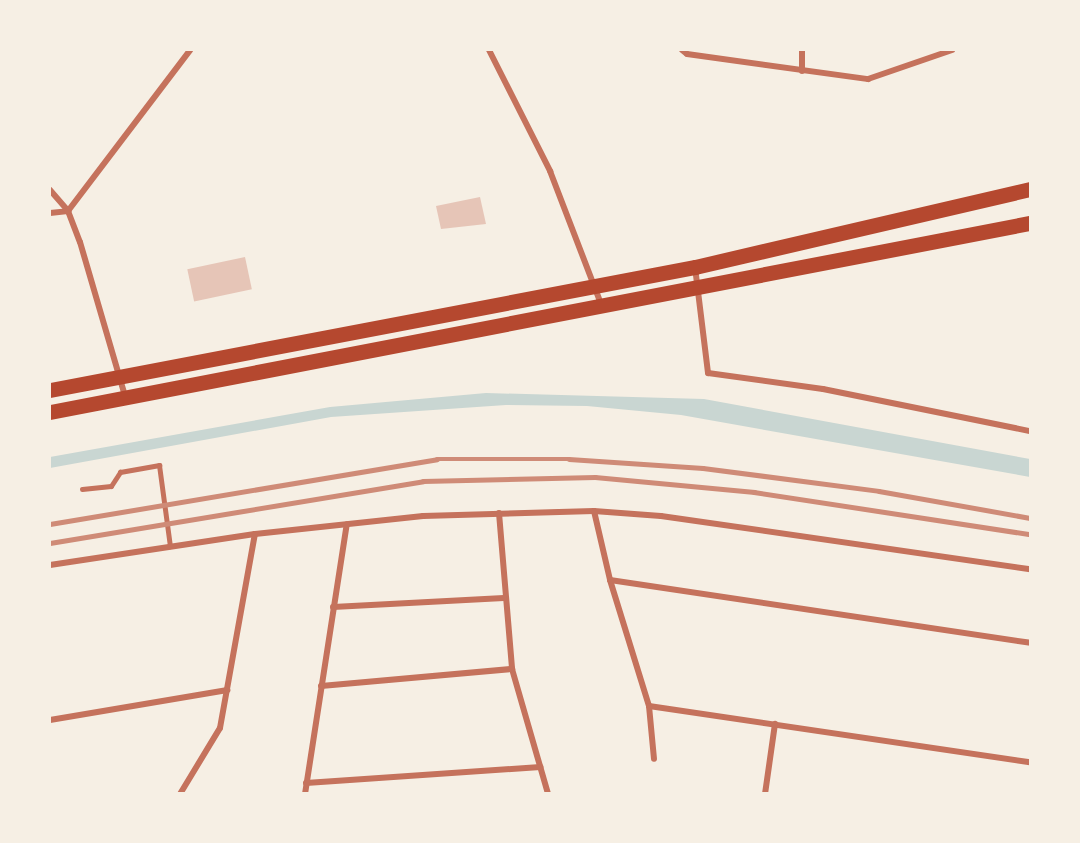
<!DOCTYPE html>
<style>
body{margin:0}
#map{position:relative;width:1080px;height:843px;overflow:hidden;background:#f6efe4;font-family:Quicksand,sans-serif}
div>[style]{position:absolute}
.water>*{inset:0;background:#c9d6d2}
.building>*{inset:0;background:#e6c5b7;transform-origin:0 0}
.pedestrian>*{height:5px;margin:-2.5px;padding:0 2.5px;transform-origin:2.5px;border-radius:2.5px;background:#c5725c}
.minor>*{height:6px;margin:-3px;padding:0 3px;transform-origin:3px;border-radius:3px;background:#c5725c}
.trunk>*{height:15px;margin:-7.5px;padding:0 7.5px;transform-origin:7.5px;border-radius:7.5px;background:#b5482f}
.rail>*{height:4.5px;margin:-2.25px;padding:0 2.25px;transform-origin:2.25px;border-radius:2.25px;background:#cf8b77}
span{translate:-50% -50%;white-space:nowrap;text-align:center;line-height:1.15;-webkit-text-stroke:4.5px #f6efe4;paint-order:stroke}
.frame{position:absolute;inset:0;border:51px solid #f6efe4;pointer-events:none}
</style>
<div id="map">
<div class="water">
<i style="clip-path:polygon(486px 393px,704px 399px,1030px 459px,1030px 477px,681px 415px,587px 406px,506px 405px,331px 417px,50px 468px,50px 457px,330px 407px)"></i>
</div>
<div class="building">
<i style="clip-path:polygon(480px 197px,486px 224px,441px 229px,436px 206px)"></i>
<i style="left:245px;top:257px;width:33px;height:59px;rotate:78deg"></i>
</div>
<div class="pedestrian">
<i style="left:82px;top:489px;width:29px;rotate:-6deg"></i>
<i style="left:111px;top:486px;width:17px;rotate:-57deg"></i>
<i style="left:120px;top:472px;width:40px;rotate:-10deg"></i>
<i style="left:159px;top:465px;width:82px;rotate:82.3deg"></i>
</div>
<div class="minor">
<i style="left:489px;top:50px;width:136px;rotate:63.2deg"></i>
<i style="left:550px;top:171px;width:142px;rotate:69deg"></i>
<i style="left:682px;top:50px;width:6px;rotate:39deg"></i>
<i style="left:687px;top:54px;width:183px;rotate:7.9deg"></i>
<i style="left:868px;top:79px;width:89px;rotate:-19deg"></i>
<i style="left:802px;top:50px;width:21px;rotate:90deg"></i>
<i style="left:50px;top:190px;width:28px;rotate:49deg"></i>
<i style="left:68px;top:211px;width:33px;rotate:69deg"></i>
<i style="left:80px;top:242px;width:160px;rotate:73.7deg"></i>
<i style="left:50px;top:213px;width:18px;rotate:-6deg"></i>
<i style="left:68px;top:211px;width:202px;rotate:-52.8deg"></i>
<i style="left:695px;top:267px;width:107px;rotate:83deg"></i>
<i style="left:708px;top:373px;width:116px;rotate:7.9deg"></i>
<i style="left:823px;top:389px;width:211px;rotate:11.5deg"></i>
<i style="left:594px;top:511px;width:71px;rotate:76.9deg"></i>
<i style="left:610px;top:580px;width:132px;rotate:72.8deg"></i>
<i style="left:649px;top:706px;width:385px;rotate:8.4deg"></i>
<i style="left:499px;top:513px;width:157px;rotate:85.2deg"></i>
<i style="left:512px;top:669px;width:130px;rotate:73.9deg"></i>
<i style="left:50px;top:565px;width:207px;rotate:-8.6deg"></i>
<i style="left:255px;top:534px;width:169px;rotate:-6.1deg"></i>
<i style="left:423px;top:516px;width:171px;rotate:-1.7deg"></i>
<i style="left:594px;top:511px;width:67px;rotate:4.3deg"></i>
<i style="left:661px;top:516px;width:373px;rotate:8.2deg"></i>
<i style="left:610px;top:580px;width:425px;rotate:8.5deg"></i>
<i style="left:333px;top:607px;width:171px;rotate:-3deg"></i>
<i style="left:321px;top:686px;width:192px;rotate:-5.1deg"></i>
<i style="left:649px;top:706px;width:53px;rotate:84.6deg"></i>
<i style="left:50px;top:720px;width:180px;rotate:-9.6deg"></i>
<i style="left:306px;top:783px;width:235px;rotate:-3.9deg"></i>
<i style="left:180px;top:794px;width:77px;rotate:-58.8deg"></i>
<i style="left:220px;top:728px;width:197px;rotate:-79.8deg"></i>
<i style="left:305px;top:794px;width:273px;rotate:-81.2deg"></i>
<i style="left:765px;top:794px;width:71px;rotate:-81.9deg"></i>
</div>
<div class="trunk">
<i style="left:50px;top:390px;width:657px;rotate:-10.8deg"></i>
<i style="left:695px;top:267px;width:344px;rotate:-13.1deg"></i>
<i style="left:50px;top:412px;width:998px;rotate:-10.92deg"></i>
</div>
<div class="rail">
<i style="left:50px;top:524px;width:392px;rotate:-9.5deg"></i>
<i style="left:437px;top:459px;width:132px"></i>
<i style="left:569px;top:459px;width:134px;rotate:3.8deg"></i>
<i style="left:703px;top:468px;width:177px;rotate:7.4deg"></i>
<i style="left:879px;top:491px;width:153px;rotate:10.1deg"></i>
<i style="left:50px;top:543px;width:378px;rotate:-9.4deg"></i>
<i style="left:423px;top:481px;width:172px;rotate:-1.3deg"></i>
<i style="left:595px;top:477px;width:160px;rotate:5.4deg"></i>
<i style="left:754px;top:492px;width:279px;rotate:8.7deg"></i>
</div>
<div class="frame"></div>
</div>
